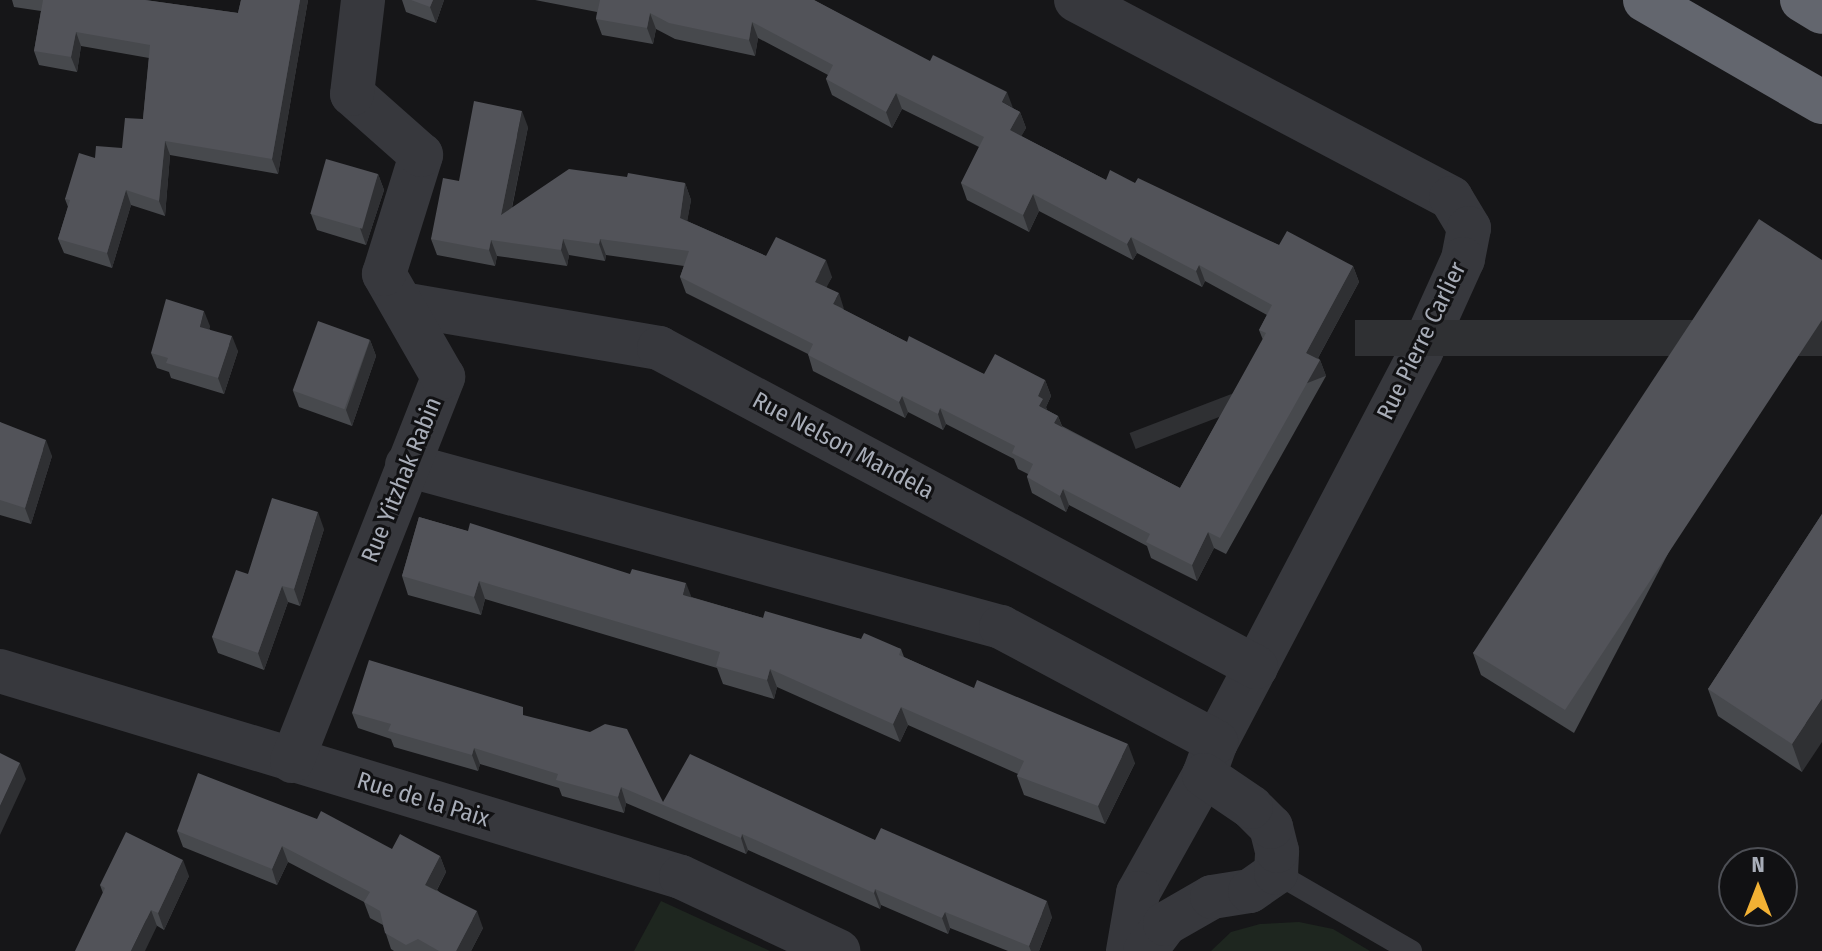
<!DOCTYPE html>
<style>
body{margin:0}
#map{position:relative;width:1822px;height:951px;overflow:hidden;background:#161618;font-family:"Fira Sans Condensed",sans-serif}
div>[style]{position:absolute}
.green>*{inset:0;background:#1e261f}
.service>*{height:22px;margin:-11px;padding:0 11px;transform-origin:11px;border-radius:11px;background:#37383d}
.minor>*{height:44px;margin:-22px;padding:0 22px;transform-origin:22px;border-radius:22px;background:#37383d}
.motorway>*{height:44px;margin:-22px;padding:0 22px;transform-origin:22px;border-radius:22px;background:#63666e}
.wall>*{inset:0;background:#47494d}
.shaded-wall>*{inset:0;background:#2f3033;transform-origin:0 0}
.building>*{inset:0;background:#525359;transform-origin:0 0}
span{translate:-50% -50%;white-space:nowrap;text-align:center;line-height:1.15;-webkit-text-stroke:6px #111113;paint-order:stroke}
.street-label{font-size:24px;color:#a8adb8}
.north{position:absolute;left:1718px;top:847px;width:80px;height:80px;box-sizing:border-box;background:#111113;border:2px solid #4d4f55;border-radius:50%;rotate:0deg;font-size:22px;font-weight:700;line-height:32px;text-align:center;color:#a8adb8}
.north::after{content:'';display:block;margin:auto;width:28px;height:36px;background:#f2b134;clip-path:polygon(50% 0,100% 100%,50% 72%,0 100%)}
</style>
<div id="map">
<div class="green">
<i style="clip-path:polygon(661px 901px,770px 951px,634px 951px)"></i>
<i style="clip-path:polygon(1299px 922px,1333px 929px,1370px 951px,1211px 951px,1231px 932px,1260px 924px)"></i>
</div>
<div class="service">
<i style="left:1276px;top:873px;width:156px;rotate:30deg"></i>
</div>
<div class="minor">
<i style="left:1076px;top:0;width:424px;rotate:27.8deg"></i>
<i style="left:1451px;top:198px;width:35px;rotate:59deg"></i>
<i style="left:1469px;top:228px;width:32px;rotate:101deg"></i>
<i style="left:1463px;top:259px;width:102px;rotate:114.3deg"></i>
<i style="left:1421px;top:352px;width:441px;rotate:117.7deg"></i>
<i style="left:1216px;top:742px;width:35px;rotate:110deg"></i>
<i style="left:1204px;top:775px;width:135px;rotate:119.2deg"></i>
<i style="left:1138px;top:893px;width:59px;rotate:99.8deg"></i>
<i style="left:402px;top:304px;width:261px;rotate:9.7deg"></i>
<i style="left:659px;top:348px;width:677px;rotate:28.12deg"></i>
<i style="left:407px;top:465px;width:616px;rotate:15.26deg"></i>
<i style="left:1001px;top:627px;width:244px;rotate:28.1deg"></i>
<i style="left:0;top:671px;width:711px;rotate:16.83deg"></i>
<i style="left:681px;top:877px;width:174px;rotate:25.2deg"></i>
<i style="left:292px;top:761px;width:413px;rotate:-68.5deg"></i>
<i style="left:443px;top:377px;width:119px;rotate:-119.8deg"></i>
<i style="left:384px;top:274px;width:125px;rotate:-72.7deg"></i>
<i style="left:421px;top:155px;width:92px;rotate:-138.5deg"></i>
<i style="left:352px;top:94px;width:95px;rotate:-83.3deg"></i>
<i style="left:1145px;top:951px;width:34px;rotate:-53deg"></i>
<i style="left:1165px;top:924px;width:54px;rotate:-29.9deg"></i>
<i style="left:1212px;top:897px;width:38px;rotate:-9deg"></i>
<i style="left:1250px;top:891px;width:32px;rotate:-35deg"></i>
<i style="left:1276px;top:873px;width:22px;rotate:-87deg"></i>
<i style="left:1277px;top:851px;width:25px;rotate:-104deg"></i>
<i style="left:1271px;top:827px;width:28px;rotate:-135deg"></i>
<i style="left:1251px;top:807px;width:57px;rotate:-145.8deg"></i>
</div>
<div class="motorway">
<i style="left:1645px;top:0;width:204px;rotate:30deg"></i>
<i style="left:1802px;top:0;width:23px;rotate:31deg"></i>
</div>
<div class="wall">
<i style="clip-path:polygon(12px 0,145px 0,238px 13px,241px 0,308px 0,278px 174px,170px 155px,165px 216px,131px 205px,112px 268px,64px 253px,58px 239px,68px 207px,65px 199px,95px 158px,122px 148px,143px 119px,149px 58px,81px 46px,77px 72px,39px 65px,34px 51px,41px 11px,14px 7px)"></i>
<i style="clip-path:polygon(402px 0,444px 0,436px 23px,406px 12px)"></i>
<i style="clip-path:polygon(535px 0,814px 0,1020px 112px,1026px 128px,1021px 136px,1106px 180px,1135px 183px,1279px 245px,1353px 266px,1359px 282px,1318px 358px,1320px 360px,1326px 376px,1226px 554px,1214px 548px,1197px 581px,1151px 558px,1147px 546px,1069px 505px,1066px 512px,1032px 493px,1027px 477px,1028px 474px,1018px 469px,1014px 459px,946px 424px,943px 430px,908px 412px,905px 418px,813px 371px,808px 354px,686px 293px,680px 277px,684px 266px,606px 255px,605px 261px,569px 255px,567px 266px,497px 256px,495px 266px,437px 255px,431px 239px,459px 181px,528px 127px,512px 208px,627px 177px,685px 183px,691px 200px,687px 221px,766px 256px,832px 277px,826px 287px,844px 310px,907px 342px,984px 374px,1045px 380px,1051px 396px,1046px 407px,1047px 410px,1058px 416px,1062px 426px,1180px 488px,1263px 340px,1259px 330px,1267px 315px,1205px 281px,1202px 287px,1137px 253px,1133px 260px,1039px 211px,1029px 232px,967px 200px,961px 183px,979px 147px,902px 109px,892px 128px,832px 95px,826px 79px,828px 75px,758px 38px,755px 56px,675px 39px,656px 29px,653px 44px,602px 35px,596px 19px,597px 12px)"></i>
<i style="clip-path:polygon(378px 174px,384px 190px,366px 245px,317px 230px,311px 214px)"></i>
<i style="clip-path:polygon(1822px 260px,1574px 733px,1481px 675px,1473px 653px)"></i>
<i style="clip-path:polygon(210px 326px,209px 329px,238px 351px,224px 394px,171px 378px,169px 372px,157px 368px,151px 353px)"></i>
<i style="clip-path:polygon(370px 340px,376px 356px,352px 426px,299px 407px,293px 391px)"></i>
<i style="clip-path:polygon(0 422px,52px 456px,31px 524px,0 515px)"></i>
<i style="clip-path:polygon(1822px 514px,1802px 772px,1718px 716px,1708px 689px)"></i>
<i style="clip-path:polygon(419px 517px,763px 618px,861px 639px,901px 649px,904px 657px,1135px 763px,1105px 824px,1024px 795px,1017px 776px,1018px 774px,908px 725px,900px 742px,777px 687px,774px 699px,723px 684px,717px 668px,485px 599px,481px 615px,408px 595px,402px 576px)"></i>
<i style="clip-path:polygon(324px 529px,300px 606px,288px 602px,264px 670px,218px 653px,212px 637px,248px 574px)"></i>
<i style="clip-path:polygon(352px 713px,526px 716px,663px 802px,875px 840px,1052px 917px,1039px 951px,1008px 951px,950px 928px,948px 934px,881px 905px,880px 909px,748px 850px,746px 854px,626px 803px,624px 813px,562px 796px,559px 788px,480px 764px,478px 771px,394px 747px,391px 739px,358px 728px)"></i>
<i style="clip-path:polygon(177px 831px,392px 849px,440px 856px,446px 872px,437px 890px,483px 928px,471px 951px,394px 951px,391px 949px,383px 925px,370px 918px,364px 902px,288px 862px,277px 885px,183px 847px)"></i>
<i style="clip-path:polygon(189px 876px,164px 930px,103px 893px,100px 885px)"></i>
</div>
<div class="shaded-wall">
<i style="clip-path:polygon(300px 0,308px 0,278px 174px,272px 159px)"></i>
<i style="clip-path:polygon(433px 0,444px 0,436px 23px,430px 7px)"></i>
<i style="clip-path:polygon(650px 13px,656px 29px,653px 44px,647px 28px)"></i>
<i style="clip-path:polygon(752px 22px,758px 38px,755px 56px,749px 40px)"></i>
<i style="clip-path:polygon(76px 32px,81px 46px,77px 72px,71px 57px)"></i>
<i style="clip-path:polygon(1007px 92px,1013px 108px,1002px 102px)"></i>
<i style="clip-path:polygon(896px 93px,902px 109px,892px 128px,886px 112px)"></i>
<i style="clip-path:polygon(522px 111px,528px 127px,507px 231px,501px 215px)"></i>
<i style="clip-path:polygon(1020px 112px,1026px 128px,1016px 146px,1010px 130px)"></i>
<i style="clip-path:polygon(165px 141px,170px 155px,165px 216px,159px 201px)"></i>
<i style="clip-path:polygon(378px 174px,384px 190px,366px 245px,360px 228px)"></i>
<i style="clip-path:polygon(685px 183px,691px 200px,685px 234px,680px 218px)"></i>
<i style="clip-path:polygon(126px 190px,131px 205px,112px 268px,107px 253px)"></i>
<i style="clip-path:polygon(1033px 194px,1039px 211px,1029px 232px,1023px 215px)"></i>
<i style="clip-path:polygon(1131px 237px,1137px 253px,1133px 260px,1127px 244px)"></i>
<i style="clip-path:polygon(563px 239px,569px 255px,567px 266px,561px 250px)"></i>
<i style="clip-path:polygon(600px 239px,606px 255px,605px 261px,599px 244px)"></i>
<i style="clip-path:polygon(491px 240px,497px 256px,495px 266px,489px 250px)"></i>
<i style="clip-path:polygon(826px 260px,832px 277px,821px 298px,815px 282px)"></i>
<i style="clip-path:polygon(1199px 265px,1205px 281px,1202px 287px,1196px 271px)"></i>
<i style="clip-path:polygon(1353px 266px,1359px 282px,1312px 369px,1306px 353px)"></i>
<i style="clip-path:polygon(839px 293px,844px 309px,833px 304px)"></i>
<i style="clip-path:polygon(204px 311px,210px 326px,206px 342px,200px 327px)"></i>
<i style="left:1822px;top:320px;width:36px;height:467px;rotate:90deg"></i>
<i style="clip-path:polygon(232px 336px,238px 351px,224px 394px,218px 378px)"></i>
<i style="clip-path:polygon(370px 340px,376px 356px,352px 426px,346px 410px)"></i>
<i style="left:1320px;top:360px;width:17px;height:204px;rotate:69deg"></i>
<i style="clip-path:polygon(1045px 380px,1051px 396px,1046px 407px,1049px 415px,1039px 406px,1038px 396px)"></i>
<i style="clip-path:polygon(902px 396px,908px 412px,905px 418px,899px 402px)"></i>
<i style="clip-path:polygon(940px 408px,946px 424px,943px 430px,938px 414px)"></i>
<i style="clip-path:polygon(1058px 416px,1064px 432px,1054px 423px)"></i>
<i style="clip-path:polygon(46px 440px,52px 456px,31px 524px,25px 508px)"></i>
<i style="clip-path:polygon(1063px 489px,1069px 505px,1066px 512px,1060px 496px)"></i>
<i style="clip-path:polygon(318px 512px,324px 529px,300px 606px,294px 589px)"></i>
<i style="clip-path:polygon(1208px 532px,1214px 548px,1197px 581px,1192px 565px)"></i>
<i style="clip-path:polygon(479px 581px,485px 599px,481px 615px,474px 597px)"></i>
<i style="clip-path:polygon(686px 583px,693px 601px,683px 595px)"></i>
<i style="clip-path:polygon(282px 586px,288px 602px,264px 670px,258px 653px)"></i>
<i style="clip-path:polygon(770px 669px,777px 687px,774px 699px,767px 680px)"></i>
<i style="clip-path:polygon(1822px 699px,1822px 742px,1802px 772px,1792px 744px)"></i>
<i style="clip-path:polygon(901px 707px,908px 725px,900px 742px,893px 724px)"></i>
<i style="clip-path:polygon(1128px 744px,1135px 763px,1105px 824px,1098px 806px)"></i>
<i style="clip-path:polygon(474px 748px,480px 764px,478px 771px,472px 755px)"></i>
<i style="clip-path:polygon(20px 763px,26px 779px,0 835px,0 806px)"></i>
<i style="clip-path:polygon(621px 787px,626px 803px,624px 813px,618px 797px)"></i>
<i style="clip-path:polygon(742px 834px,748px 850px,746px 854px,741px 838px)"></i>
<i style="clip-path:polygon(282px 846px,288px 862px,277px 885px,272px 869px)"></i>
<i style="clip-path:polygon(440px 856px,446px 872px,431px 901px,425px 885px)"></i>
<i style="clip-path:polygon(183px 860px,189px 876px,164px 930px,158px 913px)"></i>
<i style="clip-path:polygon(875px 889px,881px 905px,880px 909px,874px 893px)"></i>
<i style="clip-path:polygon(1047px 901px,1052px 917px,1039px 951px,1031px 951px,1029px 946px)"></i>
<i style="clip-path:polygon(151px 910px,157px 926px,145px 951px,131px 951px)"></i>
<i style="clip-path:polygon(477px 911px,483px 928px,471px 951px,456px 951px)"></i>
<i style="clip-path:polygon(945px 912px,950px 928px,948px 934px,942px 918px)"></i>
</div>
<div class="building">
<i style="clip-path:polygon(43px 0,145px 0,238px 13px,241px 0,300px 0,272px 159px,165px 141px,159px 201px,126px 190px,107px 253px,58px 239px,70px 200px,65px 199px,79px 153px,95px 158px,96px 146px,122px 148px,125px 118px,143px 119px,150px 45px,76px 32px,71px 57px,34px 51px)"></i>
<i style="clip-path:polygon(411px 0,433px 0,430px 7px)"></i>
<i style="clip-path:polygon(600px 0,814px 0,930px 61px,933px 55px,1007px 92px,1002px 102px,1020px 112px,1010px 130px,1106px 180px,1110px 170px,1135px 183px,1138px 178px,1279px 245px,1287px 231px,1353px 266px,1306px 353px,1320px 360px,1220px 538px,1208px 532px,1192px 565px,1146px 542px,1150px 534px,1063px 489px,1060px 496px,1027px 477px,1033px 464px,1012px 453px,1015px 446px,940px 408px,938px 414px,902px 396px,899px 402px,808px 355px,813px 344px,680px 277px,689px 251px,600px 239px,599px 244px,563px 239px,561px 250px,491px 240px,489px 250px,431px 239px,443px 178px,459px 181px,474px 101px,522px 111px,501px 215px,569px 169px,627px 177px,628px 173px,685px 183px,680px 218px,766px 256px,776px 237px,826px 260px,815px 282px,839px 293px,833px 304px,907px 342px,909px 336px,984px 374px,995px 354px,1045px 380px,1038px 396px,1043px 399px,1039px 406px,1058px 416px,1054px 423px,1180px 488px,1266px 333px,1259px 330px,1272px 305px,1199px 265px,1196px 271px,1131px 237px,1127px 244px,1033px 194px,1023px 215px,961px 183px,984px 137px,896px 93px,886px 112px,826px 79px,833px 65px,752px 22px,749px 40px,669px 23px,650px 13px,647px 28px,596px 19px)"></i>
<i style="left:326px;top:159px;width:54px;height:57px;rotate:16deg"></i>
<i style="clip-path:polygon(1759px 219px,1822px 260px,1822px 320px,1565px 710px,1473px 653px)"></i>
<i style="clip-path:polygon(166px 299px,204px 311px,200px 327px,232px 336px,218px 378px,166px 363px,168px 358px,151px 353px)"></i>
<i style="left:318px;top:321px;width:55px;height:74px;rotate:20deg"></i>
<i style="clip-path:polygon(0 422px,46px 440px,25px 508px,0 500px)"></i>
<i style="clip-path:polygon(272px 498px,318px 512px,294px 589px,282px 586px,258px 653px,212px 637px,236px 570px,248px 574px)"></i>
<i style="clip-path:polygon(1822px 514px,1822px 699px,1792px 744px,1708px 689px)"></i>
<i style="clip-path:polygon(419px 517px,468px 531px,470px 523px,630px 574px,632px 569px,686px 583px,683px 595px,763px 618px,765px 611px,861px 639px,864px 633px,901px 649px,899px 655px,974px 688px,977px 680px,1128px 744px,1098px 806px,1017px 776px,1024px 761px,901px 707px,893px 724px,770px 669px,767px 680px,716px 666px,720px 652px,479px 581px,474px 597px,402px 576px)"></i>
<i style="clip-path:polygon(369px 660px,523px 707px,523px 715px,590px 732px,605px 724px,627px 729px,663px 802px,690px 754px,875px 840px,881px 828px,1047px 901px,1029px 946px,945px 912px,942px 918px,875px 889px,874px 893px,742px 834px,741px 838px,621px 787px,618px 797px,556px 780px,558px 774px,474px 748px,472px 755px,388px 731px,391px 724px,352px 713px)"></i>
<i style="clip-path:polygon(0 753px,20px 763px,0 806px)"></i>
<i style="clip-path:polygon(198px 773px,317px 819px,321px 811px,392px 849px,400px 834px,440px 856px,425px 885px,477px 911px,456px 951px,439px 951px,418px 939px,406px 945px,385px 933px,380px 911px,364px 902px,370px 892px,282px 846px,272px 869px,177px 831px)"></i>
<i style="clip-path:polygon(126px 832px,183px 860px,158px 913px,151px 910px,131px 951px,75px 951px,105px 888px,100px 885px)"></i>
</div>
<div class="street-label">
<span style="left:1422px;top:341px;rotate:-64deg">Rue Pierre Carlier</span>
<span style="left:843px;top:446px;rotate:28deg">Rue Nelson Mandela</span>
<span style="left:402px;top:480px;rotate:-68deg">Rue Yitzhak Rabin</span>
<span style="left:423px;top:800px;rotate:17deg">Rue de la Paix</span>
</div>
<div class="north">N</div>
</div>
